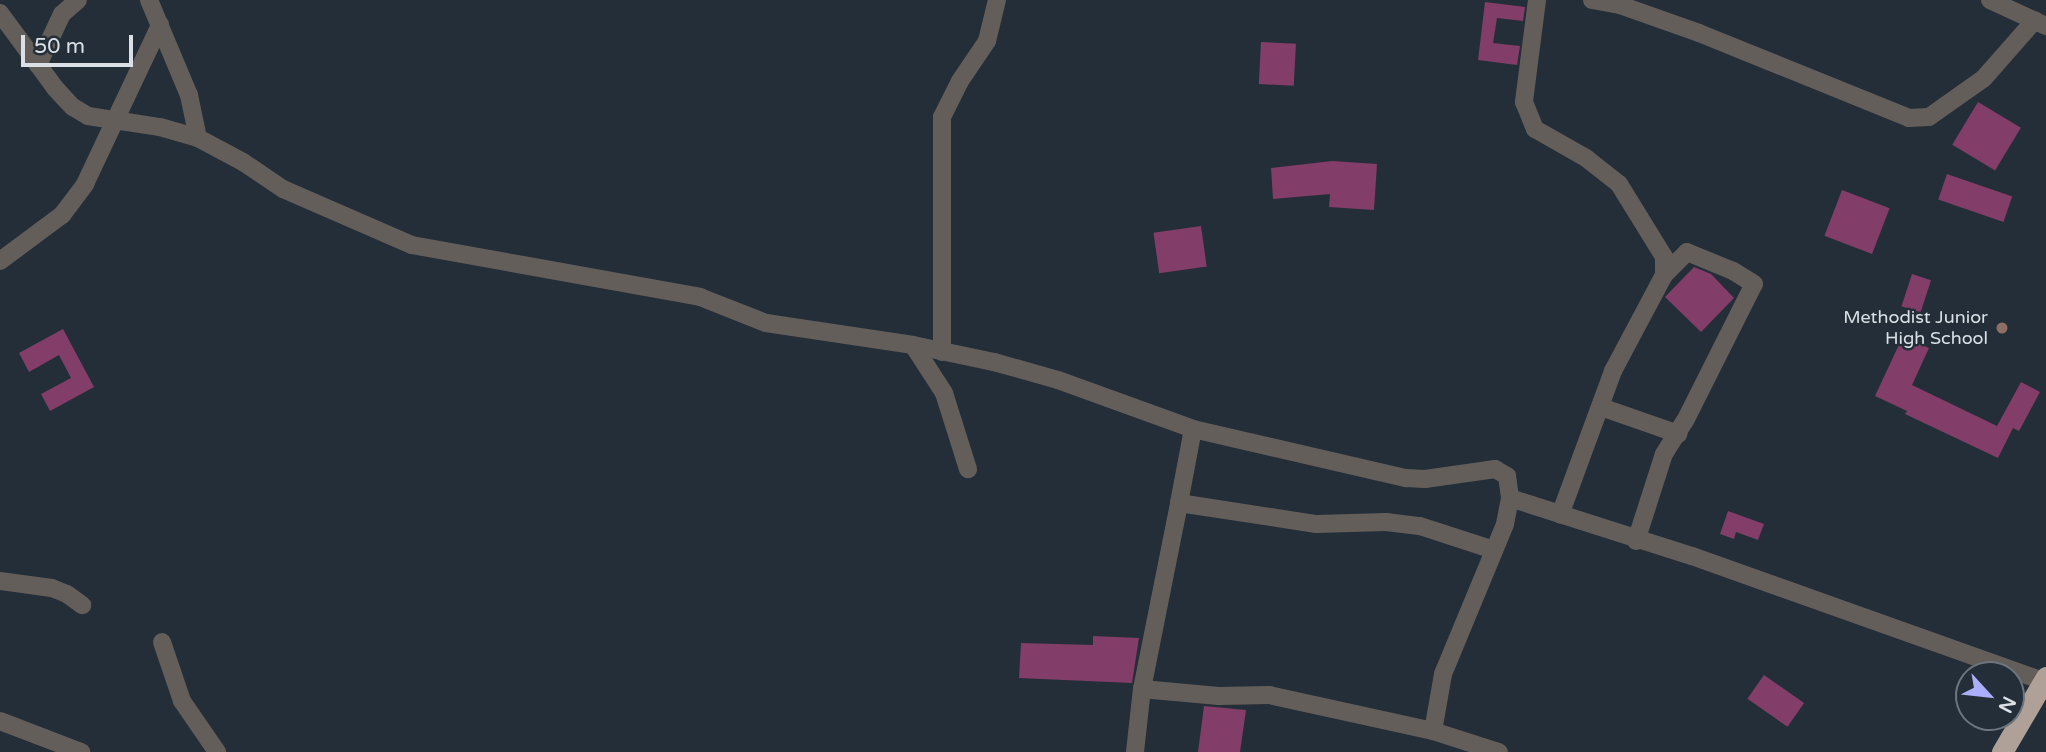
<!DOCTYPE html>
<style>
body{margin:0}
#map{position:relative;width:2046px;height:752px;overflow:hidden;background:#242e38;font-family:"Varela Round",sans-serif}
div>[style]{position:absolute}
.building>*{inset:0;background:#823d68;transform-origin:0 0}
.minor>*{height:18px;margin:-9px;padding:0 9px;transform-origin:9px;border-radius:9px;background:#645e5a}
.highway>*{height:21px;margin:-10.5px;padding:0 10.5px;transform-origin:10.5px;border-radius:10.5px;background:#afa197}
.dots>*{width:19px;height:19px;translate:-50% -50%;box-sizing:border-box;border:4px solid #242e38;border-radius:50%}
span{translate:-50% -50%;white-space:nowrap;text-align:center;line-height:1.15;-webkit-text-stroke:5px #242e38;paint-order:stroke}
.poi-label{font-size:18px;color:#dae0e6}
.right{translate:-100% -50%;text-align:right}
.north{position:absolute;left:1955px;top:661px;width:70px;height:70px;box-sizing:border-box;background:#242e38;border:2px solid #6d757e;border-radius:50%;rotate:117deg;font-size:19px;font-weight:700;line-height:28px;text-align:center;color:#dae0e6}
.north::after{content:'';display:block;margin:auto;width:24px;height:32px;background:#abaffb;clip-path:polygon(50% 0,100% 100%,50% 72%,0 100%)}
.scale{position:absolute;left:21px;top:35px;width:112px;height:32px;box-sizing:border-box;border:4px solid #dae0e6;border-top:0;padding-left:9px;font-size:21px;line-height:24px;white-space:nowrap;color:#dae0e6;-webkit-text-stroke:5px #242e38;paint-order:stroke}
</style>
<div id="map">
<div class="building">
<i style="clip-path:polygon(1485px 2px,1525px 7px,1523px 21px,1497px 18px,1493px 43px,1520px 46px,1517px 65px,1478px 60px)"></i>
<i style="left:1261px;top:42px;width:35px;height:42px;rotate:3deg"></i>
<i style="left:1978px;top:102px;width:50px;height:50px;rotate:31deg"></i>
<i style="clip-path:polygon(1332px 161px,1377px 164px,1374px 210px,1329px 207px,1330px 194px,1273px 199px,1271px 168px)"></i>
<i style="left:1947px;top:174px;width:69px;height:27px;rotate:19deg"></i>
<i style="left:1842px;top:190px;width:51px;height:49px;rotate:21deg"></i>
<i style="left:1201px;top:226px;width:41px;height:48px;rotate:82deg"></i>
<i style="clip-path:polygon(1694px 267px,1711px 274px,1734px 298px,1701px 332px,1665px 297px)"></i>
<i style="left:1912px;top:274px;width:20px;height:34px;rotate:18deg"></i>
<i style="clip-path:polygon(63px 329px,94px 387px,50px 411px,41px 394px,71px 378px,59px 355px,29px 372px,19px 353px)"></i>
<i style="clip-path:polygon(1903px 336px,1929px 348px,1912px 385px,1997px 426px,2021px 382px,2040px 392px,2019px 431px,2013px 428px,1998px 458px,1905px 414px,1907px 411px,1875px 396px)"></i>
<i style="clip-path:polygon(1728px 511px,1764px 524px,1758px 540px,1736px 532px,1734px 539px,1720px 534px)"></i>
<i style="clip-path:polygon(1093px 636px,1139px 638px,1132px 683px,1019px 678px,1021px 643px,1093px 645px)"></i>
<i style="left:1764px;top:675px;width:49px;height:29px;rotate:35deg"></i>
<i style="clip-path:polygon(1204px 706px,1246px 710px,1240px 752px,1198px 752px)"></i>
</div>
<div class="minor">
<i style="left:149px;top:0;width:103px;rotate:67.2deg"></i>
<i style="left:189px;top:95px;width:44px;rotate:78.2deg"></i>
<i style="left:1537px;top:0;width:103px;rotate:97.3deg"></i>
<i style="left:1524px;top:102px;width:29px;rotate:68deg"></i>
<i style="left:1535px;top:129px;width:59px;rotate:29.6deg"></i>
<i style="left:1586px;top:158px;width:42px;rotate:38.2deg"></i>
<i style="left:1619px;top:184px;width:86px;rotate:58.3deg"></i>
<i style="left:1664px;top:257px;width:18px;rotate:90deg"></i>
<i style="left:1664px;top:275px;width:109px;rotate:118deg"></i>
<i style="left:1613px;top:371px;width:153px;rotate:110.2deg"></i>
<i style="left:1592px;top:0;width:28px;rotate:10deg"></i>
<i style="left:1620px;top:5px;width:84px;rotate:19.5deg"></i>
<i style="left:1699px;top:33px;width:227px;rotate:22deg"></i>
<i style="left:1909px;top:118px;width:20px;rotate:-3deg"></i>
<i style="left:1929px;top:117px;width:67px;rotate:-35.3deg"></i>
<i style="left:1984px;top:78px;width:77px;rotate:-48.7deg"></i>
<i style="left:1990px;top:0;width:62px;rotate:24.9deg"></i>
<i style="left:0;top:13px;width:93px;rotate:53.7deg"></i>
<i style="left:55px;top:88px;width:26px;rotate:47deg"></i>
<i style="left:73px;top:107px;width:17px;rotate:31deg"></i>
<i style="left:88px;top:116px;width:73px;rotate:8.7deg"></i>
<i style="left:160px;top:127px;width:40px;rotate:16deg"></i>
<i style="left:198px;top:138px;width:51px;rotate:28.1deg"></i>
<i style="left:243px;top:162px;width:48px;rotate:34deg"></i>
<i style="left:283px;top:189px;width:141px;rotate:23.5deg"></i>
<i style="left:412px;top:245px;width:293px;rotate:10.2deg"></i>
<i style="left:700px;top:297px;width:71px;rotate:21.5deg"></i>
<i style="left:766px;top:323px;width:149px;rotate:8.5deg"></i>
<i style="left:913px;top:345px;width:83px;rotate:11.9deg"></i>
<i style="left:994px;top:362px;width:66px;rotate:15.7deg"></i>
<i style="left:1058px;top:380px;width:144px;rotate:19.9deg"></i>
<i style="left:1193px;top:429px;width:219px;rotate:13deg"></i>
<i style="left:1406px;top:478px;width:19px;rotate:3deg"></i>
<i style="left:1425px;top:479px;width:71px;rotate:-8.1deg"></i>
<i style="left:1495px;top:469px;width:14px;rotate:30deg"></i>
<i style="left:1507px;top:476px;width:22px;rotate:82deg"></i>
<i style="left:38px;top:65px;width:56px;rotate:-64.8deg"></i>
<i style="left:62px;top:14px;width:21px;rotate:-41deg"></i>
<i style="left:0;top:261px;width:77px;rotate:-36.6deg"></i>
<i style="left:62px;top:215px;width:39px;rotate:-53deg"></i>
<i style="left:85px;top:184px;width:176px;rotate:-64.7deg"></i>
<i style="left:913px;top:345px;width:57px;rotate:57.1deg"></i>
<i style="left:944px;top:393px;width:80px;rotate:72.5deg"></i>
<i style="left:942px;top:352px;width:235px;rotate:-90deg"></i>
<i style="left:942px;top:117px;width:40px;rotate:-63.4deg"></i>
<i style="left:960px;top:81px;width:48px;rotate:-56deg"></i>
<i style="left:987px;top:41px;width:42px;rotate:-76.3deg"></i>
<i style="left:1601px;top:407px;width:82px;rotate:19.3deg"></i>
<i style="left:1179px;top:503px;width:75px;rotate:-79.3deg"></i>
<i style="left:1636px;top:541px;width:91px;rotate:-72.2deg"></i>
<i style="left:1664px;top:454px;width:39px;rotate:-58deg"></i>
<i style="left:1685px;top:421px;width:153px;rotate:-63.3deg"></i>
<i style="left:1754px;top:284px;width:25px;rotate:-148deg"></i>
<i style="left:1733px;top:271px;width:50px;rotate:-157.6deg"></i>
<i style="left:1687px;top:252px;width:33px;rotate:135deg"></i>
<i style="left:0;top:581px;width:52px;rotate:7.7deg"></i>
<i style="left:52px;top:588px;width:16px;rotate:22deg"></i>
<i style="left:67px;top:594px;width:19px;rotate:36deg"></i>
<i style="left:162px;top:642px;width:62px;rotate:71.3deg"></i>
<i style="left:182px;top:701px;width:62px;rotate:55.5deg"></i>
<i style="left:1142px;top:689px;width:190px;rotate:-78.7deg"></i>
<i style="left:1179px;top:503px;width:139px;rotate:8.7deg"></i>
<i style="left:1316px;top:524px;width:70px;rotate:-1.6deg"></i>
<i style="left:1386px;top:522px;width:34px;rotate:7deg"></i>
<i style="left:1420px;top:526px;width:78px;rotate:18deg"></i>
<i style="left:0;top:721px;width:87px;rotate:20.9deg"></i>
<i style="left:1433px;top:731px;width:58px;rotate:-80deg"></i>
<i style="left:1443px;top:674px;width:162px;rotate:-67.5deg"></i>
<i style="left:1505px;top:524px;width:26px;rotate:-79deg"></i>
<i style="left:1510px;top:498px;width:191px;rotate:17.7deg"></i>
<i style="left:1692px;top:556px;width:373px;rotate:19.6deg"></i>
<i style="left:1135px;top:752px;width:63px;rotate:-83.7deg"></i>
<i style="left:1142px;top:689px;width:77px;rotate:5.2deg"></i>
<i style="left:1219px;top:696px;width:50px;rotate:-1.1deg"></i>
<i style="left:1269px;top:695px;width:168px;rotate:12.4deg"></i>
<i style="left:1433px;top:731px;width:69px;rotate:17.7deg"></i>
</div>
<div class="highway">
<i style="left:2002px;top:752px;width:87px;rotate:-59.6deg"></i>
</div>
<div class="dots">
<i style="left:2002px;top:328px;background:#8d6e63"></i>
</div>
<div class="poi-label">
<span class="right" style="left:1988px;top:328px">Methodist Junior<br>High School</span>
</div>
<div class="north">N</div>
<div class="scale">50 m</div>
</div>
